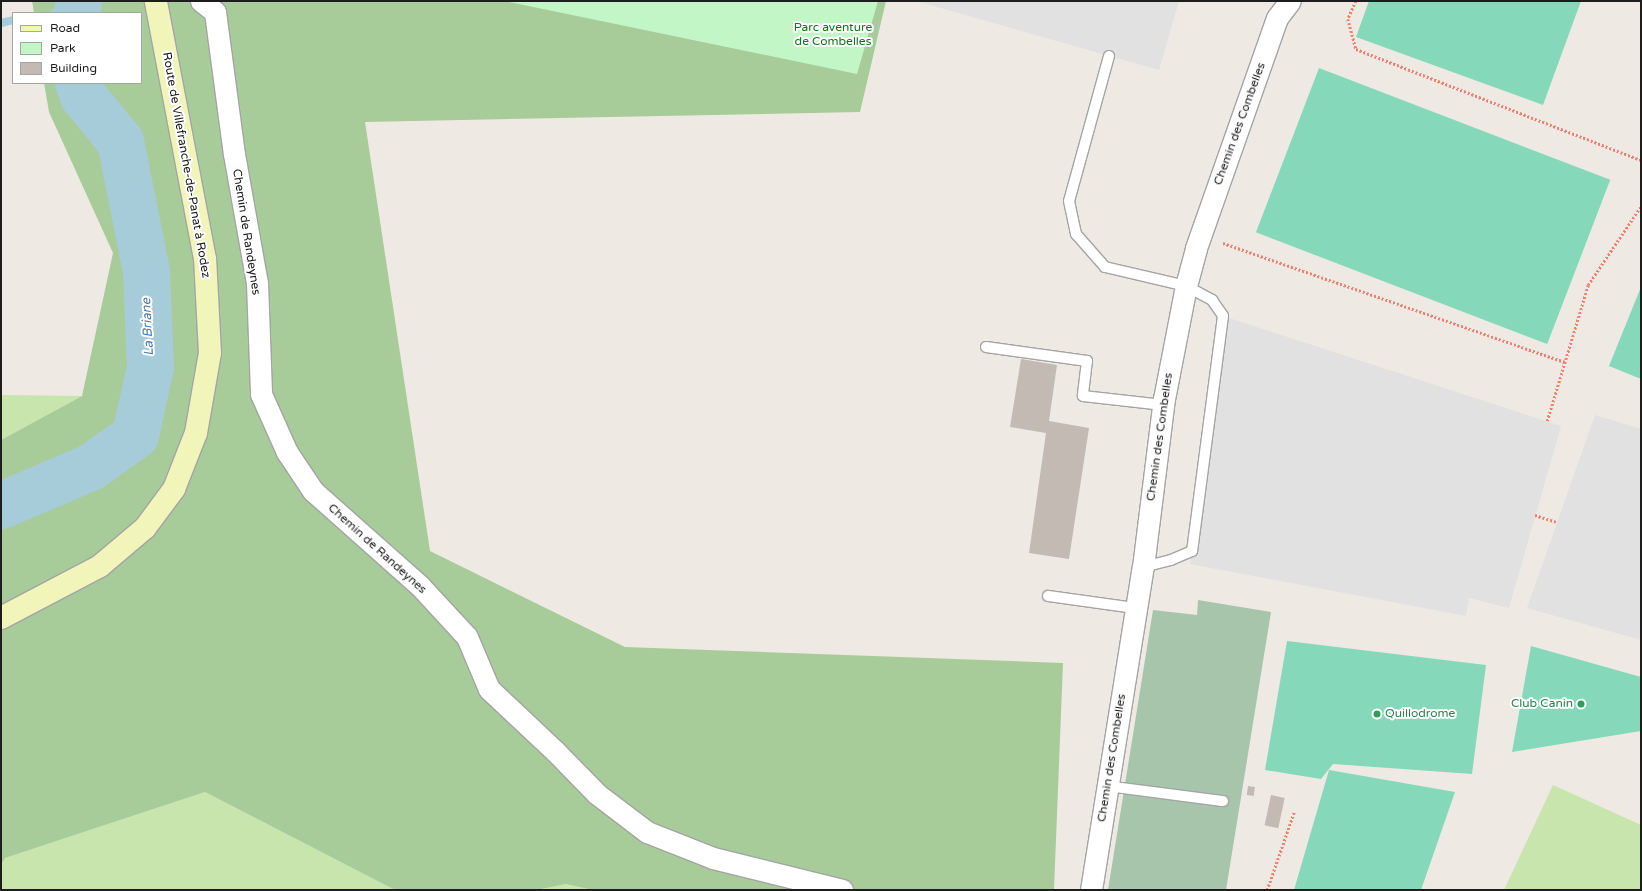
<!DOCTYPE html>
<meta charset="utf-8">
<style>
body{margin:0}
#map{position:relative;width:1642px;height:891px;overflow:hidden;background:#eeeae3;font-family:"Varela Round",sans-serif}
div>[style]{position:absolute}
.grass>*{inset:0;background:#c7e5ac}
.forest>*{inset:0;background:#a8cb9a}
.cemetery>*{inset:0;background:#a6c5ab}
.park>*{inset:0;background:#c2f6c7}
.pitch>*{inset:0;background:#85d9ba;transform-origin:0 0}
.parking>*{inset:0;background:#e1e1e1}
.stream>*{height:8px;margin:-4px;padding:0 4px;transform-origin:4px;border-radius:4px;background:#a6ccd9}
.river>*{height:47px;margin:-23.5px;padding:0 23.5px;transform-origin:23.5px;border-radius:23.5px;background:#a6ccd9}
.building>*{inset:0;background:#c2bab3;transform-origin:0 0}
.path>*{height:2.5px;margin-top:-1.25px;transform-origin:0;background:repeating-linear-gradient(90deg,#f18071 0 2px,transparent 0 4px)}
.roads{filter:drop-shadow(1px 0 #a4a4a4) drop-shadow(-1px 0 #a4a4a4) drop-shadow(0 1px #a4a4a4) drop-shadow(0 -1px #a4a4a4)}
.service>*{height:10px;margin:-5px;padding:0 5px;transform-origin:5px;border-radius:5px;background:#fff}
.minor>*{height:21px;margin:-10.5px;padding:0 10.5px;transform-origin:10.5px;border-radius:10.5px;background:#fff}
.secondary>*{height:22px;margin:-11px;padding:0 11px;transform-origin:11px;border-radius:11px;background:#f1f5ba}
.dots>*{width:11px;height:11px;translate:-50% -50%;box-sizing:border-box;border:2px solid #fff;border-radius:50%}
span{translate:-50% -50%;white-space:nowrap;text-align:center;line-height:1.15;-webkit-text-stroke:4px #fff;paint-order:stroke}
.park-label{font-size:12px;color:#12741c}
.street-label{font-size:12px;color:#1d1d1d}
.leisure-label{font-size:12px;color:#27864d}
.right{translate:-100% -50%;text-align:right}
.left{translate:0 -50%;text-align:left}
.water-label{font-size:13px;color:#4f79a7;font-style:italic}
.frame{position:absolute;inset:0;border:2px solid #1d1d1d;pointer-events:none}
.legend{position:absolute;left:12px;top:12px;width:130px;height:72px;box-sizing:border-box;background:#fff;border:1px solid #a5a5a5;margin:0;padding:5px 7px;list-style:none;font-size:12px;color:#1d1d1d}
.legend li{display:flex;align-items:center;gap:8px;height:20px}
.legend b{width:20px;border:1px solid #a5a5a5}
</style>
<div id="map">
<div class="grass">
<i style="clip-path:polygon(1px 395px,82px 396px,1px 440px)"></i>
<i style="clip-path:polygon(1553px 785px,1641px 825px,1641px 890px,1504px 890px)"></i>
<i style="clip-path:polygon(205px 792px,395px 890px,1px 890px,1px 865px,5px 858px)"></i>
<i style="clip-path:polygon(566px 884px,593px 890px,537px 890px)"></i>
</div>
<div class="forest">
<i style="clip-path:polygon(32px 1px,886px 1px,860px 112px,365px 122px,430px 551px,625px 647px,1063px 663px,1054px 890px,593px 890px,566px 884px,537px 890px,395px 890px,205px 792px,5px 858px,1px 865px,1px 440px,82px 396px,113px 253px,49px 112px,44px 83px,141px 83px,141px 13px,34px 13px)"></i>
</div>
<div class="cemetery">
<i style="clip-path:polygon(1198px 600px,1271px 612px,1226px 890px,1108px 890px,1153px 610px,1197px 615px)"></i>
</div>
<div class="park">
<i style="clip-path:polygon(504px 1px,878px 1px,857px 74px)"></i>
</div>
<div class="pitch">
<i style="clip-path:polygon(1369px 1px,1581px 1px,1543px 105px,1356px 37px)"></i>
<i style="left:1319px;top:68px;width:312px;height:176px;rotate:21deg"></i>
<i style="clip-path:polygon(1641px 287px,1641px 379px,1609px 366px)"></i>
<i style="clip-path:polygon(1287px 641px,1486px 665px,1472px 774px,1333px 764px,1321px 779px,1265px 770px)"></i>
<i style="clip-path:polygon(1531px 646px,1641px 677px,1641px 731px,1512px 752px)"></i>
<i style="clip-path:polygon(1329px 770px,1455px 792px,1421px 890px,1294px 890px)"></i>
</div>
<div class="parking">
<i style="clip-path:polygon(916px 1px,1179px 1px,1159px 70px)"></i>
<i style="clip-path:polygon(1223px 316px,1561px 426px,1509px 608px,1469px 598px,1466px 616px,1190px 564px)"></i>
<i style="clip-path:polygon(1595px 415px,1641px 429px,1641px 640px,1527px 608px)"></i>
</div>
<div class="stream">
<i style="left:55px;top:13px;width:22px;rotate:-10deg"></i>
<i style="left:1px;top:23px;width:12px;rotate:-14deg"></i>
</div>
<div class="river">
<i style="left:77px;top:13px;width:12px;rotate:-85deg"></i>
<i style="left:1px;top:505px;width:97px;rotate:-23.1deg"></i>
<i style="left:90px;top:467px;width:55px;rotate:-35.4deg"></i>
<i style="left:135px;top:435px;width:70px;rotate:-77.6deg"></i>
<i style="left:150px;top:367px;width:96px;rotate:-92.4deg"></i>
<i style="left:146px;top:271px;width:133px;rotate:-101.3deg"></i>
<i style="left:120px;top:141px;width:58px;rotate:-129.4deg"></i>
<i style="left:83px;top:96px;width:14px;rotate:-111deg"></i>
</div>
<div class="building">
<i style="clip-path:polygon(1021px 359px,1057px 365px,1049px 421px,1089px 428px,1069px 559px,1029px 553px,1046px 433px,1010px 427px)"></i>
<i style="left:1248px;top:786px;width:7px;height:9px;rotate:8deg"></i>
<i style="left:1271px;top:795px;width:14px;height:31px;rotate:12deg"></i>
</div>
<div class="path">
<i style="left:1356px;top:1px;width:20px;rotate:114deg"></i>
<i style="left:1348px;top:19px;width:31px;rotate:75deg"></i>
<i style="left:1356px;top:49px;width:306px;rotate:21.3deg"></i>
<i style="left:1223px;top:243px;width:362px;rotate:19.2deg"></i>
<i style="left:1547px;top:421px;width:142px;rotate:-73.2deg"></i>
<i style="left:1588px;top:285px;width:95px;rotate:-56.1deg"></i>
<i style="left:1535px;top:515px;width:23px;rotate:18deg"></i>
<i style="left:1267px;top:890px;width:83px;rotate:-70.9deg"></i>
</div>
<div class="roads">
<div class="service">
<i style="left:1109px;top:56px;width:150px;rotate:105.4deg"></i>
<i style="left:1069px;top:201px;width:34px;rotate:78deg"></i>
<i style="left:1076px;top:234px;width:44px;rotate:48.7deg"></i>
<i style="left:1105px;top:267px;width:83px;rotate:13.2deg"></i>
<i style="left:1186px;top:286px;width:30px;rotate:28deg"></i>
<i style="left:1212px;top:300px;width:19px;rotate:55deg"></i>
<i style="left:1223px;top:316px;width:237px;rotate:97.5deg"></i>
<i style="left:1192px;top:551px;width:23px;rotate:157deg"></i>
<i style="left:1171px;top:560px;width:29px;rotate:166deg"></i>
<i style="left:986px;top:347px;width:102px;rotate:7.9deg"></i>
<i style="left:1087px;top:361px;width:35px;rotate:97deg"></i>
<i style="left:1083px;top:396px;width:81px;rotate:6.4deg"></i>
<i style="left:1048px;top:596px;width:88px;rotate:7.9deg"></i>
<i style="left:1107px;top:786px;width:117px;rotate:7.4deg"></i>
</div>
<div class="minor">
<i style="left:201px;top:1px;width:18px;rotate:38deg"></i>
<i style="left:215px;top:12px;width:143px;rotate:82.4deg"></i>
<i style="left:234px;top:154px;width:131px;rotate:79.9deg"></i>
<i style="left:257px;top:283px;width:111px;rotate:87.9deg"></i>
<i style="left:261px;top:394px;width:64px;rotate:65.9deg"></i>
<i style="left:287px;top:452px;width:47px;rotate:56.3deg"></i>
<i style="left:313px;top:491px;width:143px;rotate:41.6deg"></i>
<i style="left:420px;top:586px;width:69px;rotate:47.3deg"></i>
<i style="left:467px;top:637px;width:56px;rotate:67.1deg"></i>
<i style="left:489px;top:689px;width:91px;rotate:43.2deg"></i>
<i style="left:555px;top:751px;width:60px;rotate:45.7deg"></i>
<i style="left:597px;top:794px;width:63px;rotate:37.2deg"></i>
<i style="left:647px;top:832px;width:71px;rotate:21.5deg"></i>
<i style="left:713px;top:858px;width:133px;rotate:13.9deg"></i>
<i style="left:1091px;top:890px;width:327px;rotate:-80.9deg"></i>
<i style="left:1143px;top:567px;width:169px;rotate:-82.9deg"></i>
<i style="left:1164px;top:399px;width:115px;rotate:-79deg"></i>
<i style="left:1186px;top:286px;width:39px;rotate:-75deg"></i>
<i style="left:1196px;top:248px;width:244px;rotate:-70.6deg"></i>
<i style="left:1277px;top:18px;width:21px;rotate:-53deg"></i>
</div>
<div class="secondary">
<i style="left:1px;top:618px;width:112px;rotate:-27.7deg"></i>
<i style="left:100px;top:566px;width:59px;rotate:-40.2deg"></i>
<i style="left:145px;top:528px;width:49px;rotate:-53.4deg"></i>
<i style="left:174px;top:489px;width:60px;rotate:-68.6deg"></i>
<i style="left:196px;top:433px;width:81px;rotate:-80.1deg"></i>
<i style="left:210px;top:353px;width:94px;rotate:-93deg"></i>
<i style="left:205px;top:259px;width:263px;rotate:-100.8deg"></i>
</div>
</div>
<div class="dots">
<i style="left:1581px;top:704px;background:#2e9e5b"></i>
<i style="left:1377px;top:714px;background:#2e9e5b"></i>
</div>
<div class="park-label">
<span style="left:833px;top:35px">Parc aventure<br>de Combelles</span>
</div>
<div class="street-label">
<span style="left:1240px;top:124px;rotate:-70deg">Chemin des Combelles</span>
<span style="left:186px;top:165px;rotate:80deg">Route de Villefranche-de-Panat à Rodez</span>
<span style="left:246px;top:232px;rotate:81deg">Chemin de Randeynes</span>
<span style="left:1160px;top:437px;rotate:-82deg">Chemin des Combelles</span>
<span style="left:377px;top:549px;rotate:42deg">Chemin de Randeynes</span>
<span style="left:1112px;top:758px;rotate:-81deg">Chemin des Combelles</span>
</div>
<div class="leisure-label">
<span class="right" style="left:1573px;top:704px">Club Canin</span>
<span class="left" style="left:1385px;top:714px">Quillodrome</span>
</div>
<div class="water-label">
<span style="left:148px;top:327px;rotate:-93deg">La Briane</span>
</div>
<div class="frame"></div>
<ul class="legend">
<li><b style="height:5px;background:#f1f5ba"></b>Road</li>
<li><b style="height:11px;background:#c2f6c7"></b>Park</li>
<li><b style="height:11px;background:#c2bab3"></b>Building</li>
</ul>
</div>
